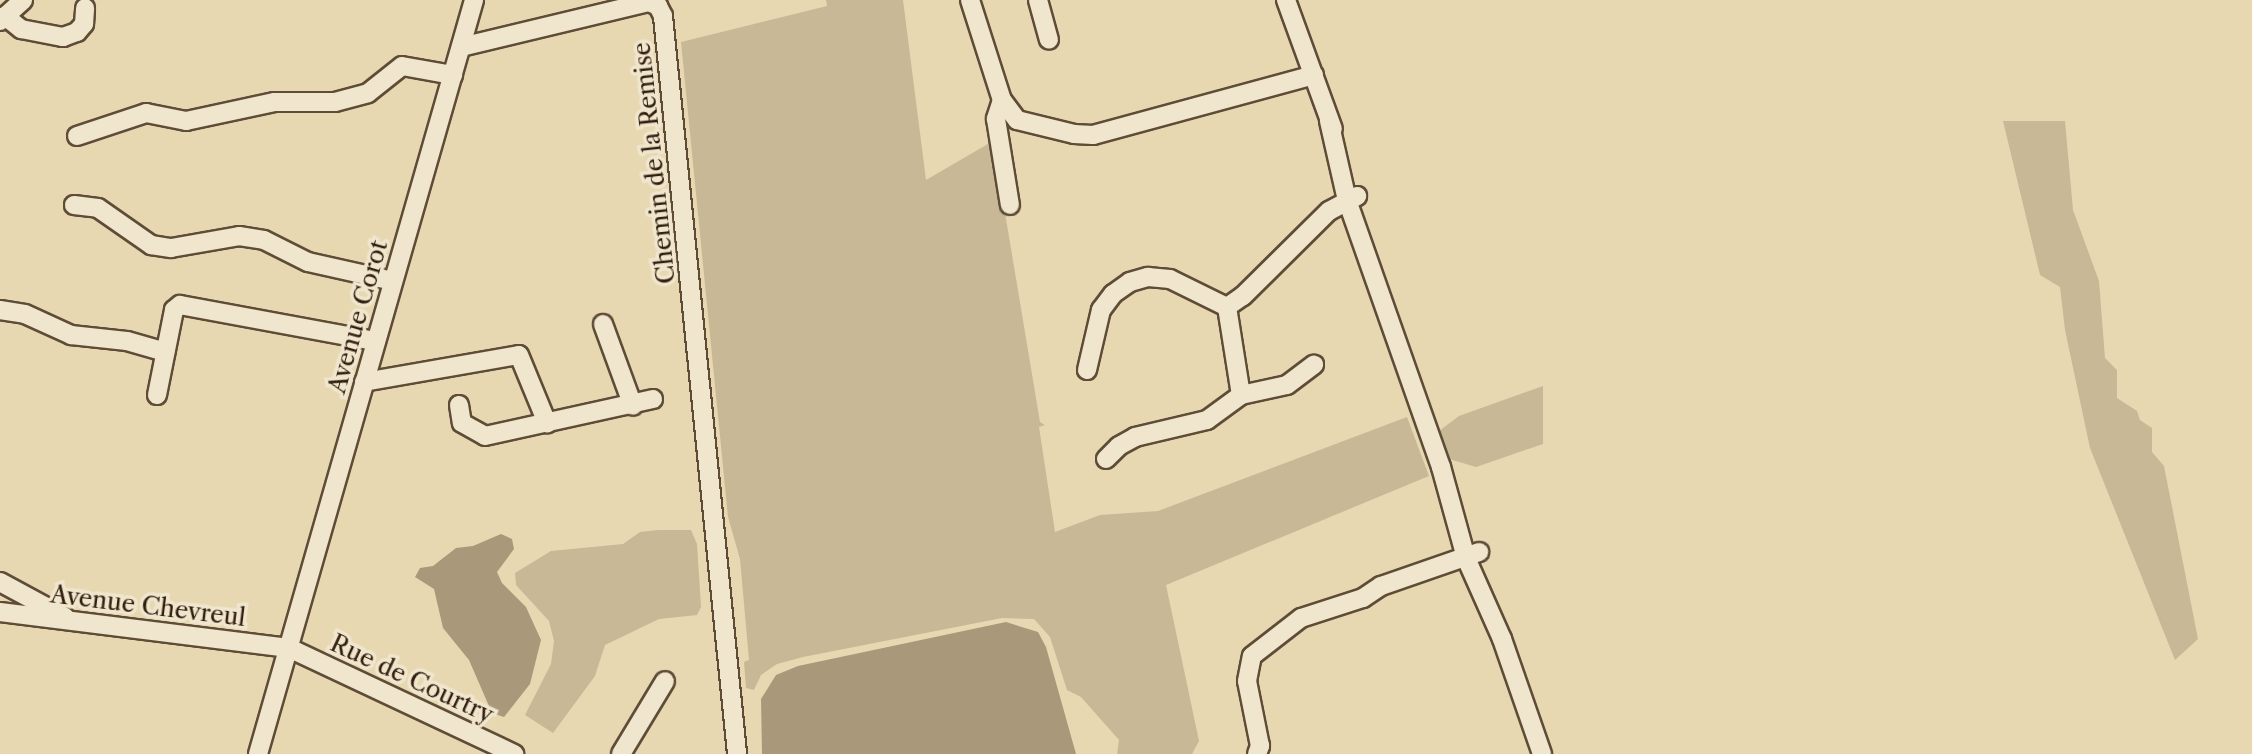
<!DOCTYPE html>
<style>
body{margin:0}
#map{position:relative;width:2252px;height:754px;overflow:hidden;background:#e7d8b2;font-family:"Libre Caslon Text",serif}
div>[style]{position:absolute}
.green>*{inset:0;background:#c8b896}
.water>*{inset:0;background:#a9987a}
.roads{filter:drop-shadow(2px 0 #5f4c37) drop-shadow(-2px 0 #5f4c37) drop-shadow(0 2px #5f4c37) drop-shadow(0 -2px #5f4c37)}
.minor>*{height:18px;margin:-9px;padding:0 9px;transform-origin:9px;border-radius:9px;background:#efe6cd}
span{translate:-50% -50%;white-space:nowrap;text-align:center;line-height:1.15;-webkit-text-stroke:7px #efe6cd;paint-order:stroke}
.street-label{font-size:24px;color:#321d0e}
</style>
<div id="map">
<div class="green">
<i style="clip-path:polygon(826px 0,903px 0,926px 180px,993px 141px,1040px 422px,1045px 425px,1039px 427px,1055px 532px,1100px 515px,1158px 511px,1407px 417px,1429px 476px,1166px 585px,1199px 741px,1192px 754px,1117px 754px,1119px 740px,1081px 697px,1067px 690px,1050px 637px,1034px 619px,1002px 618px,803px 657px,777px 664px,761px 675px,754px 690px,746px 688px,744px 662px,749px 660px,740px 559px,728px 517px,681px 42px,827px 6px)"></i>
<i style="clip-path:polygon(2003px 121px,2065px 121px,2073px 210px,2099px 281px,2105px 358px,2117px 370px,2117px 398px,2137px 411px,2140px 420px,2152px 428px,2152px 452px,2164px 466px,2198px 639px,2175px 660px,2090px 448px,2065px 330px,2060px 287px,2040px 275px)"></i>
<i style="clip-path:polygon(1543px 386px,1543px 444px,1476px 467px,1449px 459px,1439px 431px,1459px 416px)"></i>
<i style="clip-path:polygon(658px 530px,691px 530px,697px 544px,701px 607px,697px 615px,659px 619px,605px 645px,595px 676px,553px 733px,525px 715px,551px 664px,554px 641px,549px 621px,516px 585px,515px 573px,551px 551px,623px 544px,640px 532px)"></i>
</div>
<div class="water">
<i style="clip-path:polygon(501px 534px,512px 539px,514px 549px,497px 572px,502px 583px,526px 607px,541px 640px,530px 684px,504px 717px,492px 713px,469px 660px,443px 628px,434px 589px,415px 577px,420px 568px,433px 566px,456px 548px,473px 546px)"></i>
<i style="clip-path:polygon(1006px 622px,1038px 632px,1046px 647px,1076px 754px,762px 754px,761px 699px,776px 675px,798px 666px)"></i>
</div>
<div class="roads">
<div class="minor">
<i style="left:970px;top:0;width:105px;rotate:72.3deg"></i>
<i style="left:1002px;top:100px;width:25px;rotate:53deg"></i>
<i style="left:1017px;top:120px;width:59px;rotate:13.8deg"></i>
<i style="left:1074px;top:134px;width:19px;rotate:3deg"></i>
<i style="left:1093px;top:135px;width:229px;rotate:-15.2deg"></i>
<i style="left:1038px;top:0;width:41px;rotate:74.6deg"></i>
<i style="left:1286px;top:0;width:137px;rotate:70deg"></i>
<i style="left:5px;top:16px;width:21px;rotate:39deg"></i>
<i style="left:21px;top:29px;width:43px;rotate:10.8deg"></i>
<i style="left:63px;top:37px;width:15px;rotate:-20deg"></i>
<i style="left:77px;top:32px;width:11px;rotate:-49deg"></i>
<i style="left:84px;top:24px;width:16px;rotate:-86deg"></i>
<i style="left:0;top:21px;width:31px;rotate:-42deg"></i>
<i style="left:461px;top:47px;width:193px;rotate:-13.5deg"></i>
<i style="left:649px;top:2px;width:10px;rotate:24deg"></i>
<i style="left:658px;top:6px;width:11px;rotate:63deg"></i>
<i style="left:663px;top:16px;width:742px;rotate:84.27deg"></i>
<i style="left:1002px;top:100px;width:20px;rotate:108deg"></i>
<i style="left:996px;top:119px;width:87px;rotate:80.8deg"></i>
<i style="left:1329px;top:121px;width:81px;rotate:77.2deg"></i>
<i style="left:1347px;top:200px;width:283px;rotate:70.6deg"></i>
<i style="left:1441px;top:467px;width:94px;rotate:74.6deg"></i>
<i style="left:1466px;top:558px;width:89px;rotate:66deg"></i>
<i style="left:1502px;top:639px;width:122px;rotate:70.8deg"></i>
<i style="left:77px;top:136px;width:73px;rotate:-18.4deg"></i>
<i style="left:146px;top:113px;width:41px;rotate:11.3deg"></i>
<i style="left:186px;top:121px;width:91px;rotate:-12.1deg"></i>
<i style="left:275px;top:102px;width:60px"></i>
<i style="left:335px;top:102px;width:34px;rotate:-15deg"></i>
<i style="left:368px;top:93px;width:43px;rotate:-38.5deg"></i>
<i style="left:402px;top:66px;width:52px;rotate:10deg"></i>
<i style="left:74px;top:205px;width:24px;rotate:7deg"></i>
<i style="left:98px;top:208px;width:65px;rotate:34.9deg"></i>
<i style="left:151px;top:245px;width:20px;rotate:9deg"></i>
<i style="left:171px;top:248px;width:69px;rotate:-10deg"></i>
<i style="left:239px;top:236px;width:25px;rotate:9deg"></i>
<i style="left:264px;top:240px;width:49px;rotate:26.6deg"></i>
<i style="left:308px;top:262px;width:87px;rotate:12.6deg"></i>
<i style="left:1227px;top:307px;width:19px;rotate:-35deg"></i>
<i style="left:1243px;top:296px;width:121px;rotate:-44.7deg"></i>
<i style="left:1329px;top:211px;width:32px;rotate:-28deg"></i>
<i style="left:1227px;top:307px;width:89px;rotate:81deg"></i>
<i style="left:0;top:310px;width:25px;rotate:9deg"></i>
<i style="left:25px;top:314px;width:51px;rotate:24.5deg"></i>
<i style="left:71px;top:335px;width:56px;rotate:6.1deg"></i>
<i style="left:127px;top:341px;width:40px;rotate:16deg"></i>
<i style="left:603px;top:324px;width:87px;rotate:69.9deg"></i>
<i style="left:1087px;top:370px;width:62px;rotate:-76.9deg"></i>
<i style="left:1101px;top:310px;width:20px;rotate:-53deg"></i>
<i style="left:1113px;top:294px;width:21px;rotate:-35deg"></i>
<i style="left:1130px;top:282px;width:19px;rotate:-16deg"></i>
<i style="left:1148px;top:277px;width:22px;rotate:5deg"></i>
<i style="left:1170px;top:279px;width:64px;rotate:26.2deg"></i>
<i style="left:364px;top:382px;width:157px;rotate:-9.9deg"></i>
<i style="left:519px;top:355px;width:74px;rotate:67.6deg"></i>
<i style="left:157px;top:395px;width:87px;rotate:-78.7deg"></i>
<i style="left:174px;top:310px;width:8px;rotate:-40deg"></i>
<i style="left:180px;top:305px;width:198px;rotate:10.5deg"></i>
<i style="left:459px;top:405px;width:18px;rotate:81deg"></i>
<i style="left:462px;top:423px;width:26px;rotate:29deg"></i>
<i style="left:485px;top:436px;width:172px;rotate:-12.4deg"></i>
<i style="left:1106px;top:459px;width:18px;rotate:-45deg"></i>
<i style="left:1119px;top:446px;width:18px;rotate:-29deg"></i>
<i style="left:1135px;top:437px;width:74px;rotate:-13.3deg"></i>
<i style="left:1207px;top:420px;width:42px;rotate:-36.3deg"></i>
<i style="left:1241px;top:395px;width:47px;rotate:-12.3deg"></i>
<i style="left:1287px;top:385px;width:34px;rotate:-37deg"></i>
<i style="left:0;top:582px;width:74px;rotate:28.3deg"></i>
<i style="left:0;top:612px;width:291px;rotate:7.1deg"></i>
<i style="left:289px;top:648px;width:249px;rotate:25.2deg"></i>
<i style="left:258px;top:754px;width:784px;rotate:-74.01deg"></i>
<i style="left:621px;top:754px;width:85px;rotate:-58.9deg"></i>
<i style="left:1257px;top:754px;width:9px;rotate:-69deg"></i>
<i style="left:1260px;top:746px;width:66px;rotate:-101.3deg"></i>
<i style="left:1247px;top:681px;width:25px;rotate:-79deg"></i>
<i style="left:1252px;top:656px;width:62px;rotate:-37.8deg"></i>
<i style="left:1301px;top:618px;width:65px;rotate:-17.9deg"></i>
<i style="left:1363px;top:598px;width:22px;rotate:-34deg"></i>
<i style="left:1381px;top:586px;width:104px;rotate:-19.1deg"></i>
</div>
</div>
<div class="street-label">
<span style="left:654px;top:163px;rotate:-96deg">Chemin de la Remise</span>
<span style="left:358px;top:317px;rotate:-74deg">Avenue Corot</span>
<span style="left:148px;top:606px;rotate:7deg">Avenue Chevreul</span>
<span style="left:412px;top:679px;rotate:25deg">Rue de Courtry</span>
</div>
</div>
